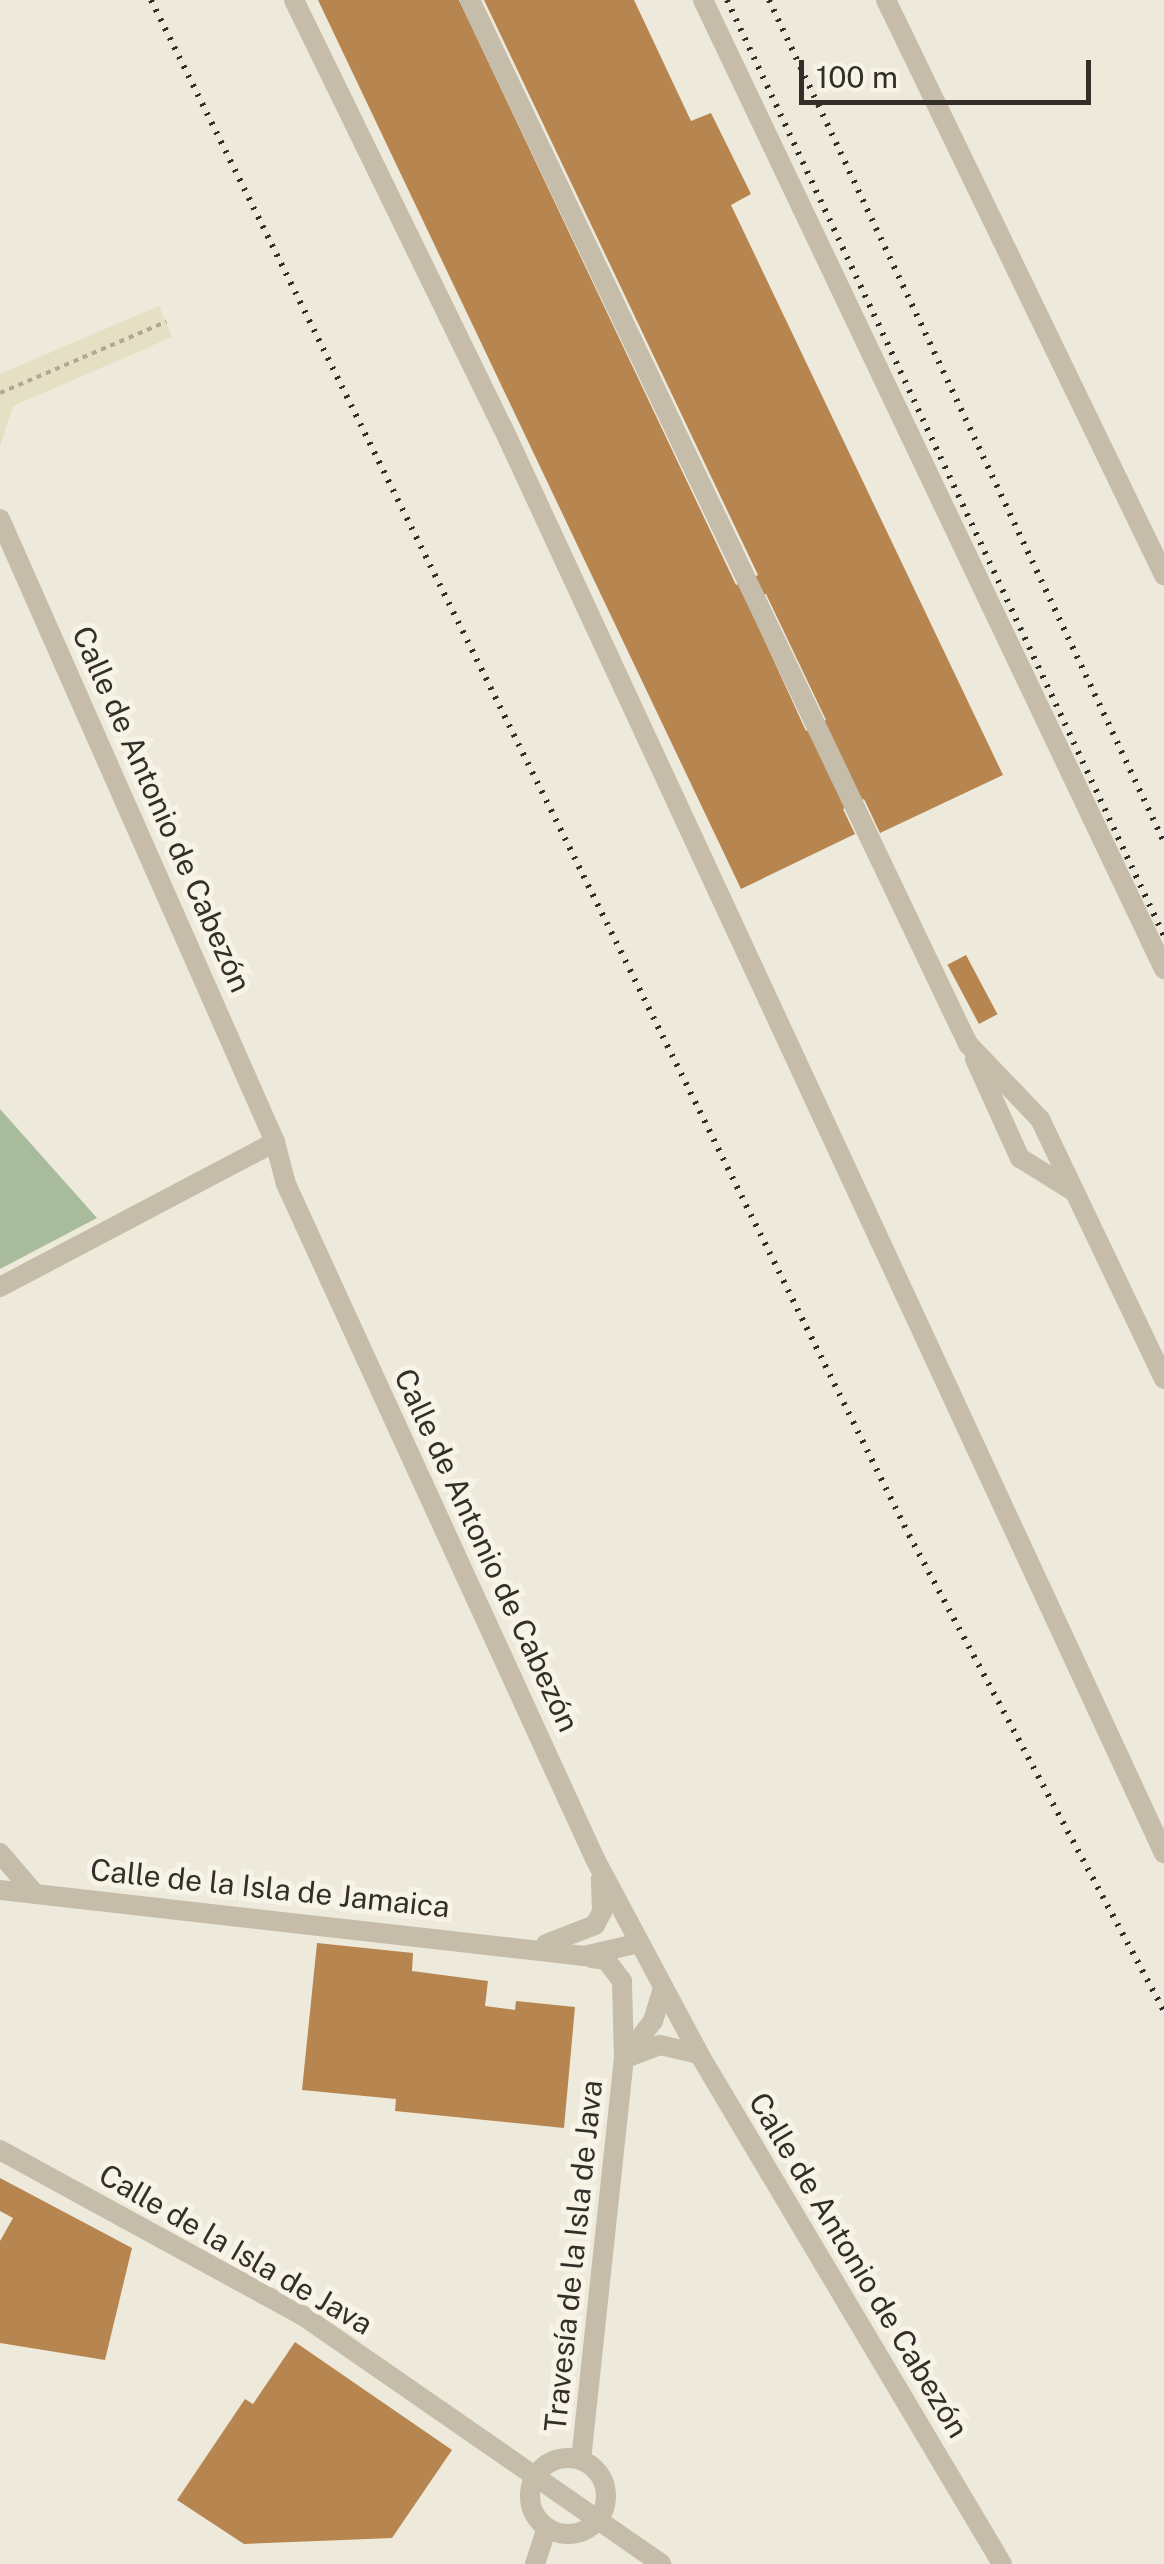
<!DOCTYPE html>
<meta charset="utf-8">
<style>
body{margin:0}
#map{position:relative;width:1164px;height:2564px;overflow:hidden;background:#eeeadb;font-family:"Public Sans",sans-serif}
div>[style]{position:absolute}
.green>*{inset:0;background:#a9bb9d}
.plaza>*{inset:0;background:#e5dfc4}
.building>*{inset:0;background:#b78550;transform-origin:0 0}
.path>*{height:4px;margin-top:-2px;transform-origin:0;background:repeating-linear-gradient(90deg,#b0a893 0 5px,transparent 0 10px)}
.minor>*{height:20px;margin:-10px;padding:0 10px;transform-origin:10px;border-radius:10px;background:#c5bda9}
.minor>.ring{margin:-10px;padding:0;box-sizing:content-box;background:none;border:20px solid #c5bda9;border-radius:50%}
.rail>*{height:6px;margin-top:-3px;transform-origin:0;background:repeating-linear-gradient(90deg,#332e28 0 2.5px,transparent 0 10.5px)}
span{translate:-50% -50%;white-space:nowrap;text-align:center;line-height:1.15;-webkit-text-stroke:10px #f7f4e7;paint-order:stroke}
.street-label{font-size:30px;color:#332e28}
.scale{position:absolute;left:799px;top:60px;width:292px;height:45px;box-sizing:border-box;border:5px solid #332e28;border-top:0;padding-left:12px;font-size:30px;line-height:35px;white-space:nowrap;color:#332e28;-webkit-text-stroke:8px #f7f4e7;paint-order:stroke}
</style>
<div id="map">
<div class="green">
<i style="clip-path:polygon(0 1109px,97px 1218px,0 1269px)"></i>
</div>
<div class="plaza">
<i style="clip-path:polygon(159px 306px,172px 337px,13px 406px,0 447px,0 374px)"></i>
</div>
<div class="building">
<i style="clip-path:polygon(evenodd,318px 0,459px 0,736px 585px,758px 575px,484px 0,634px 0,691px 121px,711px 113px,751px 194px,731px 205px,1003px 775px,880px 833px,864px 799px,843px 809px,855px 834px,741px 889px,318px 0,766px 594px,826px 720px,806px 731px,747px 602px,766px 594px)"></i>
<i style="left:966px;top:955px;width:67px;height:21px;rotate:62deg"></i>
<i style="clip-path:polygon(317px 1943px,413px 1953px,412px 1971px,488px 1981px,485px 2006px,515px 2010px,516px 2001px,575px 2007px,564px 2128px,395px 2111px,396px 2099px,302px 2090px)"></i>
<i style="clip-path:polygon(0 2178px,132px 2248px,105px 2360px,0 2343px,0 2241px,13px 2218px,0 2211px)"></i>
<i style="clip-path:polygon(295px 2342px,452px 2450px,392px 2538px,244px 2544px,177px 2500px,245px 2399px,253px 2404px)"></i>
</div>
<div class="path">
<i style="left:0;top:393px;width:181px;rotate:-23.2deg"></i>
</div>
<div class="minor">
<i style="left:294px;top:0;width:476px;rotate:64deg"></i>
<i style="left:503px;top:428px;width:1571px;rotate:65.12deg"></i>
<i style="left:470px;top:0;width:1157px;rotate:64.5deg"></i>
<i style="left:968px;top:1044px;width:104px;rotate:46.2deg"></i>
<i style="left:1040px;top:1119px;width:288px;rotate:64.5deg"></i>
<i style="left:703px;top:0;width:1073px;rotate:64.56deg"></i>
<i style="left:886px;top:0;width:639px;rotate:64.2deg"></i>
<i style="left:0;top:519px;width:681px;rotate:66.18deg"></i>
<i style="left:275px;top:1142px;width:43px;rotate:75.3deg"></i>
<i style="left:286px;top:1184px;width:742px;rotate:65.4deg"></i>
<i style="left:595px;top:1859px;width:221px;rotate:61.9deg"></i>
<i style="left:699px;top:2054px;width:593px;rotate:59.28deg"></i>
<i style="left:975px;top:1059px;width:109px;rotate:65.6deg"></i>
<i style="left:1020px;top:1158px;width:62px;rotate:31.9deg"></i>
<i style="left:0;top:1287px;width:311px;rotate:-27.8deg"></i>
<i style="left:0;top:1853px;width:54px;rotate:49.5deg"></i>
<i style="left:0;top:1890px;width:588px;rotate:6.45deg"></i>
<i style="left:584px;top:1956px;width:57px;rotate:-13.3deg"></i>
<i style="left:546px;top:1944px;width:53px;rotate:-21.2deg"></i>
<i style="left:595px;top:1925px;width:15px;rotate:-62deg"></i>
<i style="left:602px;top:1912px;width:33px;rotate:-92deg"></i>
<i style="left:626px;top:2058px;width:36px;rotate:-21deg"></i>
<i style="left:660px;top:2045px;width:40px;rotate:13deg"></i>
<i style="left:624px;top:2059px;width:48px;rotate:-52.7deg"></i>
<i style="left:653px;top:2021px;width:34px;rotate:-73deg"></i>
<i style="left:0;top:2150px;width:344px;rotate:28.7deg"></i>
<i style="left:302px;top:2315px;width:437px;rotate:34.7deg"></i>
<i class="ring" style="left:530px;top:2458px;width:56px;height:56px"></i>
<i style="left:581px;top:2460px;width:403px;rotate:-83.9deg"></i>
<i style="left:624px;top:2059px;width:78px;rotate:-91.5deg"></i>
<i style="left:622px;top:1981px;width:26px;rotate:-127deg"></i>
<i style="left:606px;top:1960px;width:14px;rotate:-172deg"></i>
<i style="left:535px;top:2564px;width:38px;rotate:-72deg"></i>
</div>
<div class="rail">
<i style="left:151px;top:0;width:1712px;rotate:63.72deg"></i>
<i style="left:909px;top:1535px;width:540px;rotate:61.82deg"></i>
<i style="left:727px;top:0;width:1033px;rotate:64.97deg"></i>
<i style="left:769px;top:0;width:930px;rotate:64.87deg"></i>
</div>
<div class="street-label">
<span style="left:162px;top:809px;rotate:66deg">Calle de Antonio de Cabezón</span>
<span style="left:487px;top:1550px;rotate:65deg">Calle de Antonio de Cabezón</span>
<span style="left:270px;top:1888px;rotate:6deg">Calle de la Isla de Jamaica</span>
<span style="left:236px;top:2249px;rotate:30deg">Calle de la Isla de Java</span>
<span style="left:573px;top:2256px;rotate:-84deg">Travesía de la Isla de Java</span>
<span style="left:859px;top:2265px;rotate:59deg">Calle de Antonio de Cabezón</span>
</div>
<div class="scale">100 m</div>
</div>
